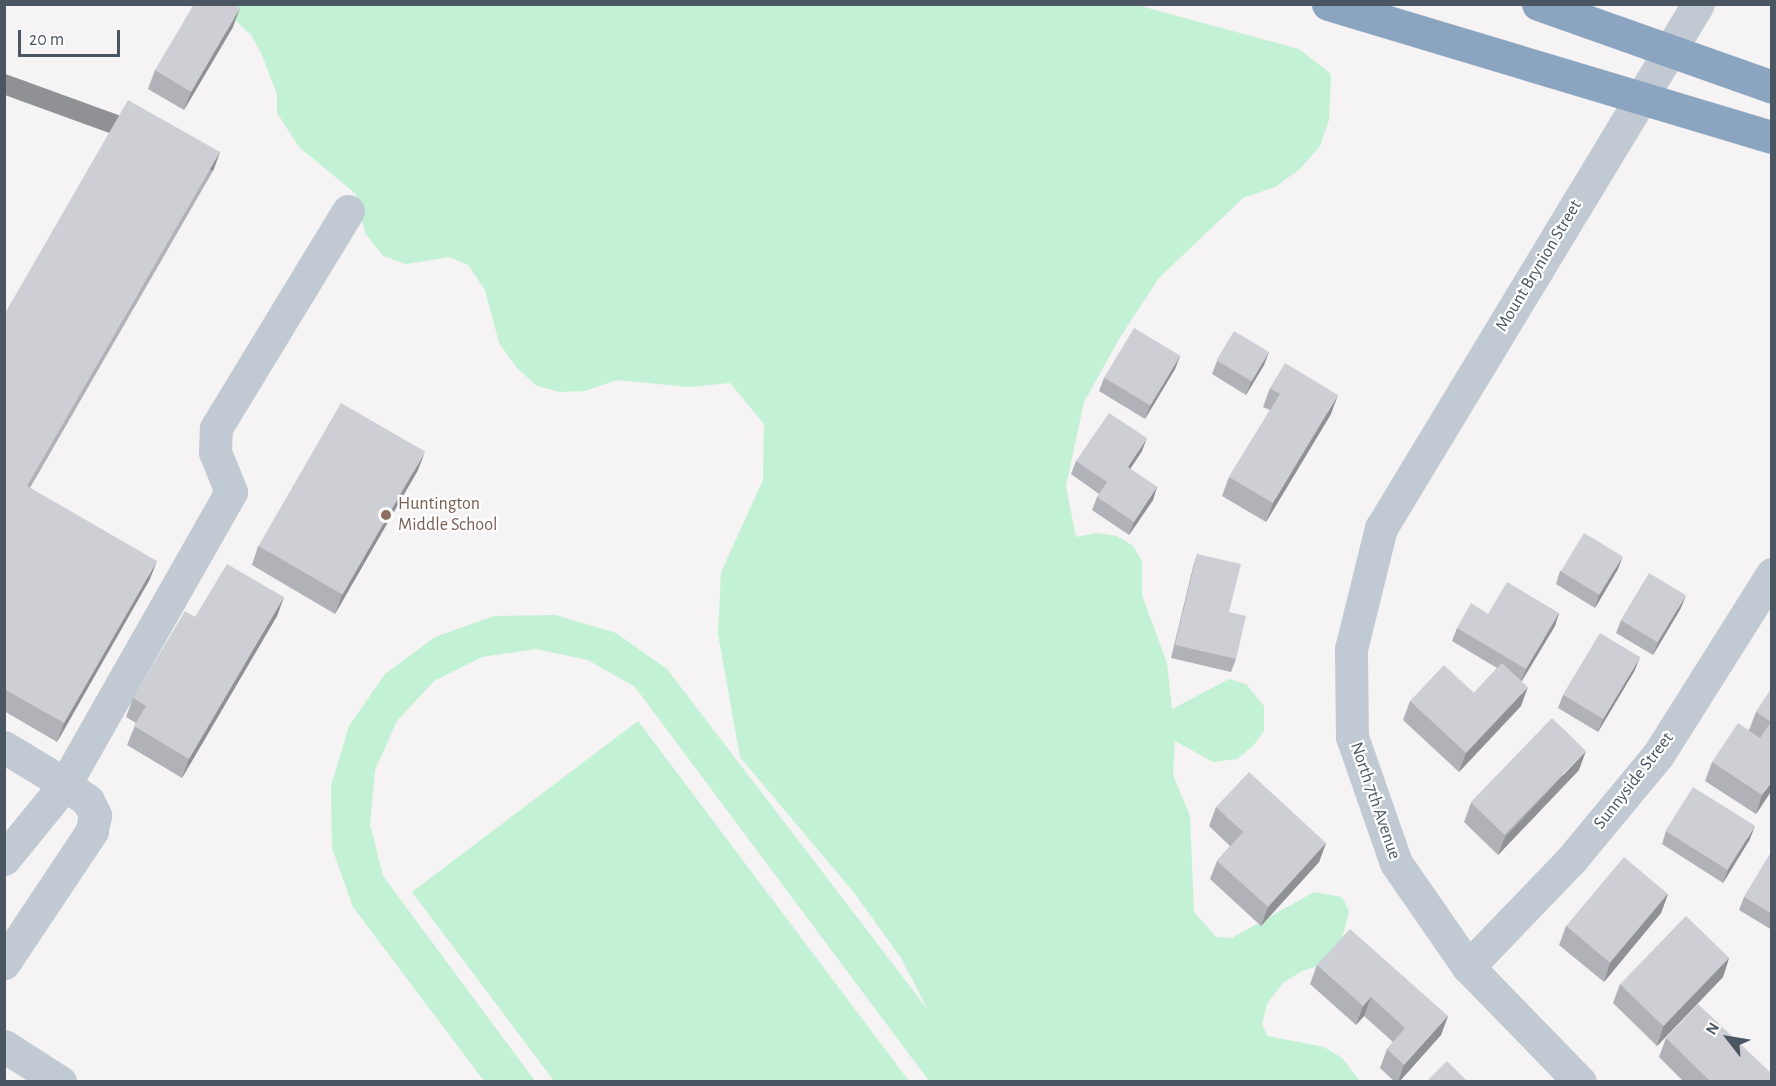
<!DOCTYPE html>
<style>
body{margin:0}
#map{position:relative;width:1776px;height:1086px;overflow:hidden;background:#f5f3f3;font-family:"Alegreya Sans",sans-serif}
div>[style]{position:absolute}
.green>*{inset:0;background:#c3f1d5}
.minor>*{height:33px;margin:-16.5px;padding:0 16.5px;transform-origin:16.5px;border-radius:16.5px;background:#c1cad2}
.highway>*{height:33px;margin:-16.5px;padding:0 16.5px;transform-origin:16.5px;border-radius:16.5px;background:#8ba5c1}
.wall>*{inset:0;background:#b0b2b7}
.shaded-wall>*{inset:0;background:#909195;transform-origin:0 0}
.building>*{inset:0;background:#cdcfd5;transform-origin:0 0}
.dots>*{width:16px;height:16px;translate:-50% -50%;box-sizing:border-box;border:3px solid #fff;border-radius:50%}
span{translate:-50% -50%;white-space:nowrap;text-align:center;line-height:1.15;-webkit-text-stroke:4.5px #fff;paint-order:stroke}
.street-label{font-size:18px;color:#4a5661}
.education-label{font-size:18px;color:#785e54}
.left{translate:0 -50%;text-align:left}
.frame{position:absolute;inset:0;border:6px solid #4a5661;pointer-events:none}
.north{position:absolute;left:1698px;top:1008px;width:60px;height:60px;-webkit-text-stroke:4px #fff;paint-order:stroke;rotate:301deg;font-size:16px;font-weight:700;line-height:24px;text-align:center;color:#4a5661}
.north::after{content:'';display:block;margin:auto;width:21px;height:27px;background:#4a5661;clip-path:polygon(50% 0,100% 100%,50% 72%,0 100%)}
.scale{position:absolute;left:18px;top:30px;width:102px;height:27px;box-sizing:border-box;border:3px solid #4a5661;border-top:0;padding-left:8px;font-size:18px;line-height:21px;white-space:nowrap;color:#4a5661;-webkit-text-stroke:4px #fff;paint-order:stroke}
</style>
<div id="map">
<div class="green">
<i style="clip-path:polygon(219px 5px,1137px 5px,1299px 49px,1331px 74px,1329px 120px,1320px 146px,1300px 169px,1275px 187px,1243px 198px,1159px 278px,1119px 339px,1084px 402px,1066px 486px,1076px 537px,1096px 533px,1117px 536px,1133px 546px,1142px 561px,1142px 595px,1167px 663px,1172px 709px,1229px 679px,1246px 684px,1264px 706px,1264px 731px,1253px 746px,1237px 759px,1213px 762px,1175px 741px,1173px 775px,1190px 816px,1194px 912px,1216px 937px,1232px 938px,1314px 892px,1342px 897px,1349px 911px,1340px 947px,1327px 963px,1302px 971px,1283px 983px,1267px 1004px,1262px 1024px,1267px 1036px,1324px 1047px,1342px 1058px,1360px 1081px,929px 1081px,635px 687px,588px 660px,536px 649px,482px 657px,434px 681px,397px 721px,375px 770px,370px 824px,383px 876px,535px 1081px,484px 1081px,353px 907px,332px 848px,331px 786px,349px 726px,385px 674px,435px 637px,494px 616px,556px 615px,616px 633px,667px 669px,928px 1010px,901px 958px,855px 894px,740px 757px,718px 634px,721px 572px,763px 480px,764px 424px,730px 383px,689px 387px,617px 380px,585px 391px,560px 392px,537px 386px,517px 368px,499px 343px,485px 290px,468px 265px,449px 257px,406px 264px,383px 256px,365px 233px,356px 194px,299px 147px,277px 113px,277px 94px,261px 53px,251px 35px)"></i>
<i style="clip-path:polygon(638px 721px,909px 1081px,554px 1081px,412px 892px)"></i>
</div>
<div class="minor">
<i style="left:4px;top:747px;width:71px;rotate:31.2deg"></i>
<i style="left:65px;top:784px;width:29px;rotate:36deg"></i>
<i style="left:88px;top:801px;width:16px;rotate:63deg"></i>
<i style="left:95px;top:815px;width:16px;rotate:101deg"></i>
<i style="left:92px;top:831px;width:159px;rotate:123.7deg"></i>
<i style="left:4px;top:859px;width:97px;rotate:-50.9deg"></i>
<i style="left:65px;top:784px;width:336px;rotate:-60.4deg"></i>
<i style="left:231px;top:492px;width:43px;rotate:-111.8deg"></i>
<i style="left:215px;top:452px;width:24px;rotate:-88deg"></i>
<i style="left:216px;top:428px;width:254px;rotate:-58.7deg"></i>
<i style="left:1468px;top:967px;width:149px;rotate:-46.1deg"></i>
<i style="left:1571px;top:860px;width:136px;rotate:-50.4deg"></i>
<i style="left:1658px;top:755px;width:214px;rotate:-57.8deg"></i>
<i style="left:4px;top:1046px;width:67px;rotate:32.7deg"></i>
<i style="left:1580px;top:1082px;width:161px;rotate:-134.2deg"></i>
<i style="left:1468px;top:967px;width:126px;rotate:-124.7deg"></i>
<i style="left:1396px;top:863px;width:133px;rotate:-109.2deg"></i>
<i style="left:1352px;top:737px;width:88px;rotate:-90.7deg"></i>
<i style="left:1351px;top:649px;width:125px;rotate:-76.1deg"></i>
<i style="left:1381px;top:528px;width:612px;rotate:-58.83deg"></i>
</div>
<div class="highway">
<i style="left:1328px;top:4px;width:463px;rotate:16.7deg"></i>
<i style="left:1538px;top:4px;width:248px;rotate:19.5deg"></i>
</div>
<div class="wall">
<i style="clip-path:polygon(233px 27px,184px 110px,148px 89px,155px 70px)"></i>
<i style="clip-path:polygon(220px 152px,213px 171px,30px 488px,150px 579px,57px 742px,4px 711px,4px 315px)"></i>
<i style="clip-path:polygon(1269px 352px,1264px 365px,1246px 395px,1212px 374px,1217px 361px)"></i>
<i style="clip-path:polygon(1180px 356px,1175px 369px,1145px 419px,1099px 391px,1104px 378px)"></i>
<i style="clip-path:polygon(1270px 388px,1331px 414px,1266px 522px,1222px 496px,1229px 477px,1270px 410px,1263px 407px)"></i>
<i style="clip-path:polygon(1142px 451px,1130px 469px,1157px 487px,1153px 500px,1129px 535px,1092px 510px,1097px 497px,1099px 494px,1071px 474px,1076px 461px)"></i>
<i style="clip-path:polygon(418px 470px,335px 614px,252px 565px,258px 546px)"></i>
<i style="clip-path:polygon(1197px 554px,1229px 612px,1236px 659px,1231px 672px,1171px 658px,1193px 567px)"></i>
<i style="clip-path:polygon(1618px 569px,1595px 608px,1556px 584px,1560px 571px)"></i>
<i style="clip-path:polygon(284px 597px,277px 616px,182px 778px,127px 745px,136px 723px,126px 717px,133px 698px,195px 617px)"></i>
<i style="clip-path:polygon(1681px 608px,1653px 655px,1616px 633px,1621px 620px)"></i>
<i style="clip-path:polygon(1559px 613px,1555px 626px,1522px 681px,1521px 706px,1459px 772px,1403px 720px,1410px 701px,1474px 693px,1497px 668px,1452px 641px,1457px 628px,1488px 614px)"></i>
<i style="clip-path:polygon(1635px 670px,1598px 732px,1558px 708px,1563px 695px)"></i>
<i style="clip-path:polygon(1772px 688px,1772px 790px,1756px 814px,1705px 781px,1712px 762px,1749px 730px,1756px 712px)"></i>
<i style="clip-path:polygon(1579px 770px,1498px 855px,1464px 822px,1471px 803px)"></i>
<i style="clip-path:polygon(1216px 807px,1326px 843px,1319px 862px,1261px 926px,1210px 879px,1217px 861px,1230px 846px,1209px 826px)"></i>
<i style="clip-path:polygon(1666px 831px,1750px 839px,1723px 883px,1662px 844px)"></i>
<i style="clip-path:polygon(1772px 851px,1772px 930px,1739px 910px,1744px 897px)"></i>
<i style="clip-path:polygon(1668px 894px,1661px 913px,1604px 982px,1559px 945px,1566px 926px)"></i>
<i style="clip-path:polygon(1729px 958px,1723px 977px,1657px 1046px,1613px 1003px,1620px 984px)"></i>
<i style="clip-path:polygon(1317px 965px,1448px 1016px,1441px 1035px,1399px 1082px,1395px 1082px,1380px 1068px,1387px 1049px,1393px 1042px,1364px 1016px,1356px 1025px,1310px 984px)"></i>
<i style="clip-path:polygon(1666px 1038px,1772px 1082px,1684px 1082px,1659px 1057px)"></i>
</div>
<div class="shaded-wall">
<i style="clip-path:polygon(240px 8px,233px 27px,184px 110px,191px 92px)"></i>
<i style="left:220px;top:152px;width:20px;height:386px;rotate:110deg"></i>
<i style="clip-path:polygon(1269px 352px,1264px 365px,1246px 395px,1251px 382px)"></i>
<i style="clip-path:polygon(1180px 356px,1175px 369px,1145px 419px,1150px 406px)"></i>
<i style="clip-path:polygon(1338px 395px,1331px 414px,1266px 522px,1273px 503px)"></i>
<i style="clip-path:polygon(1147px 438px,1142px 451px,1123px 480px,1128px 467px)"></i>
<i style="clip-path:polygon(425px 452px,418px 470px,335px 614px,342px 595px)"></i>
<i style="clip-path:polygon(1157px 487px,1153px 500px,1129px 535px,1134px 522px)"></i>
<i style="clip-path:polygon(1623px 556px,1618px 569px,1595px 608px,1599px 595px)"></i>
<i style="clip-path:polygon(157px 561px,150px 579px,57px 742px,64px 723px)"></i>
<i style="clip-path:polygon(1686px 595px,1681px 608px,1653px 655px,1658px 642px)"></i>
<i style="clip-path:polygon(284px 597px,277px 616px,182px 778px,189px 759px)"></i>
<i style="clip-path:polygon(1559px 613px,1555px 626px,1521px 682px,1526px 669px)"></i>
<i style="clip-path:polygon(1640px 657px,1635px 670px,1598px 732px,1603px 719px)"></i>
<i style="clip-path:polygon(1528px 687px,1521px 706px,1459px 772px,1466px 753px)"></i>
<i style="clip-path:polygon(1586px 751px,1579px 770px,1498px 855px,1505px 837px)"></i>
<i style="clip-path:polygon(1772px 782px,1772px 790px,1756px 814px,1762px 795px)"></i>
<i style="clip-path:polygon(1755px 826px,1750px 839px,1723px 883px,1728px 870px)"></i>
<i style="clip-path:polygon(1326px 843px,1319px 862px,1261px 926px,1268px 907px)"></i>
<i style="clip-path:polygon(1668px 894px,1661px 913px,1604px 982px,1610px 963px)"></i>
<i style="clip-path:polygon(1729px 958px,1723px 977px,1657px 1046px,1663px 1027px)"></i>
<i style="clip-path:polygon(1371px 997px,1364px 1016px,1356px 1025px,1363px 1006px)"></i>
<i style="clip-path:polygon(1448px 1016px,1441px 1035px,1399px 1082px,1398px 1082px,1404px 1065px)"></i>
</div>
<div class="building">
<i style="clip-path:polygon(194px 4px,233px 4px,240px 8px,191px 92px,155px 70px)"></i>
<i style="clip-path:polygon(128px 100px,220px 152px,27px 486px,157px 561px,64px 723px,4px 689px,4px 315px)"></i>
<i style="left:1134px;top:328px;width:54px;height:58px;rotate:31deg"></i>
<i style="left:1234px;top:331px;width:41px;height:34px;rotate:31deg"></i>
<i style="clip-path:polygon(1285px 363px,1338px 395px,1273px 503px,1229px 477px,1280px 394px,1270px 388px)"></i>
<i style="left:341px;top:403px;width:97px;height:165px;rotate:30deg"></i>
<i style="clip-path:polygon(1109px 413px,1147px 438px,1128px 467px,1157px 487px,1134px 522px,1097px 497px,1107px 482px,1076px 461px)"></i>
<i style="left:1584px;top:533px;width:45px;height:45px;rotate:31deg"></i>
<i style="clip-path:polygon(1197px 554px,1241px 564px,1229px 612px,1246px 616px,1236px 659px,1175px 645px)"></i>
<i style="clip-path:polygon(227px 564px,284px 597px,189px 759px,134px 726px,146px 706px,133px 698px,185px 611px,195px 617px)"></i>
<i style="left:1649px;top:573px;width:43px;height:55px;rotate:31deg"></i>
<i style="clip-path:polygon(1507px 582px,1559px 613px,1526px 669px,1457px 628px,1471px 603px,1488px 614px)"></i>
<i style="left:1600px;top:633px;width:47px;height:72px;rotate:31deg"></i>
<i style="clip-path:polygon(1502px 663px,1528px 687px,1466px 753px,1410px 701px,1444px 665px,1474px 693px)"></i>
<i style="clip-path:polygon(1772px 688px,1772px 782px,1762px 795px,1712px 762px,1738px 723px,1760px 738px,1771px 722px,1756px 712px)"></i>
<i style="left:1552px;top:718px;width:47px;height:117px;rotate:44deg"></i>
<i style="clip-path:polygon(1249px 772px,1326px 843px,1268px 907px,1217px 861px,1243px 832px,1216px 807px)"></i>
<i style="left:1693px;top:787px;width:73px;height:52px;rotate:32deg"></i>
<i style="clip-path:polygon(1772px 851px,1772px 914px,1744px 897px)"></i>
<i style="left:1624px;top:857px;width:57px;height:90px;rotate:40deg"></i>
<i style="left:1686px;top:916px;width:60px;height:95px;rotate:44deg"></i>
<i style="clip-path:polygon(1350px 929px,1448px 1016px,1404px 1065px,1387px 1049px,1405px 1028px,1371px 997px,1363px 1006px,1317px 965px)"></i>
<i style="clip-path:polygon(1698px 1004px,1772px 1074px,1772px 1082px,1711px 1082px,1666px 1038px)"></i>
<i style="clip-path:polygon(1447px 1061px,1468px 1082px,1426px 1082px)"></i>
</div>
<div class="dots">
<i style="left:386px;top:515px;background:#8d6e63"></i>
</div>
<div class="street-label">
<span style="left:1539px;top:266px;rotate:-59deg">Mount Brynion Street</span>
<span style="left:1634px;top:781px;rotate:-52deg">Sunnyside Street</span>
<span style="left:1375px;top:801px;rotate:71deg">North 7th Avenue</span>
</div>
<div class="education-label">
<span class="left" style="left:398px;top:515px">Huntington<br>Middle School</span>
</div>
<div class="frame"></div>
<div class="north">N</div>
<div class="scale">20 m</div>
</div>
